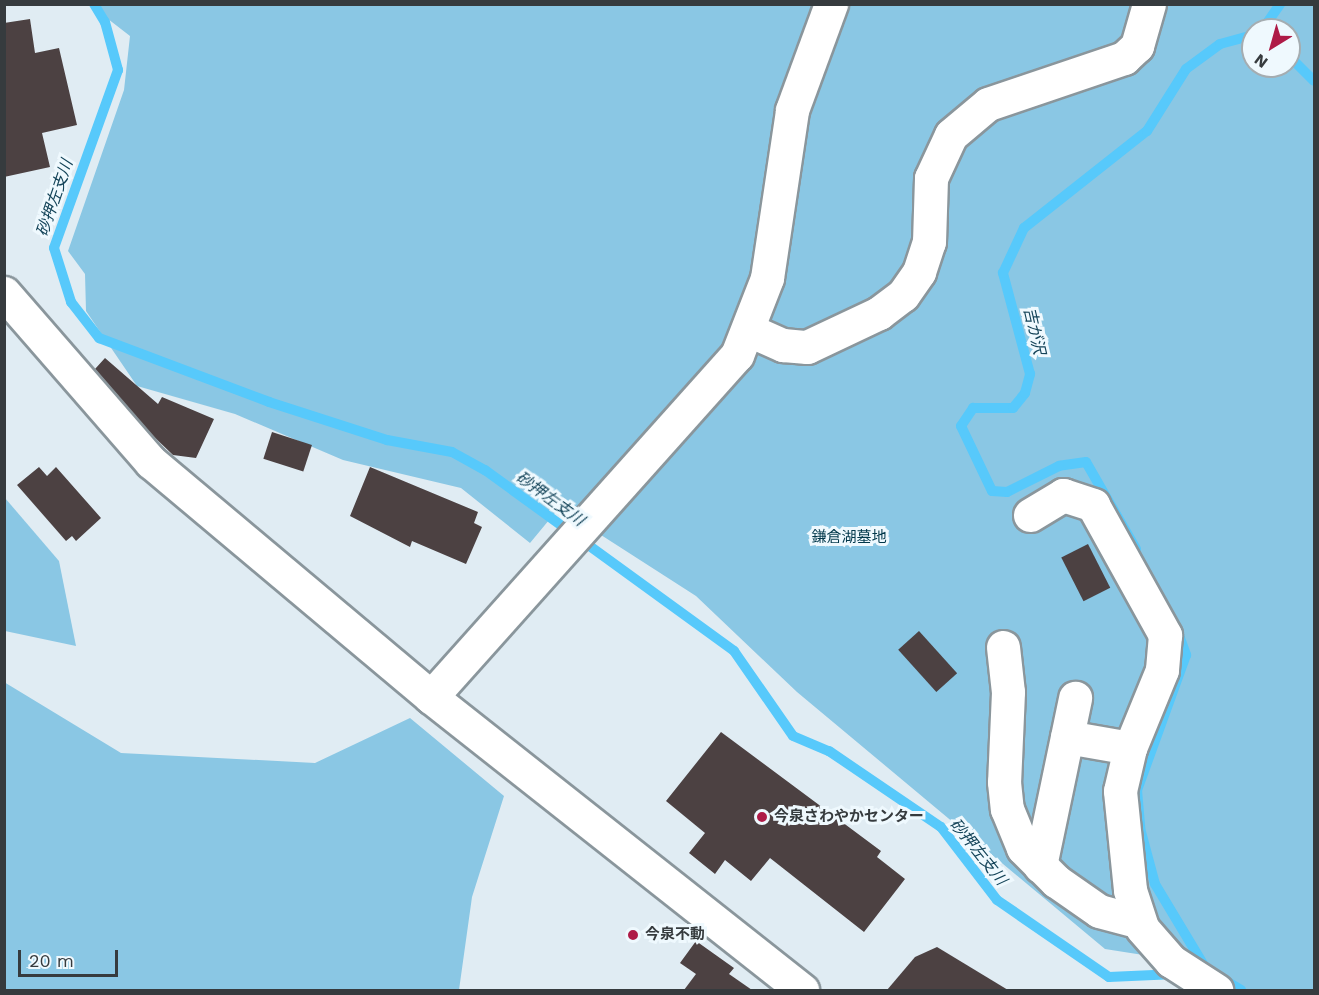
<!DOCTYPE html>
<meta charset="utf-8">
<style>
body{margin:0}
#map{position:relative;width:1319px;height:995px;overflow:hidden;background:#e0ecf3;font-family:"Work Sans","Noto Sans JP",sans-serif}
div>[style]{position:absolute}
.green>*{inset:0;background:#8ac7e4}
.stream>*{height:10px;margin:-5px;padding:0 5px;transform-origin:5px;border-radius:5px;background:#57c9fb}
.building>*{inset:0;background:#4c4142;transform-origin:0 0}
.roads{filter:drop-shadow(2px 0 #8a969c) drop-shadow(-2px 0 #8a969c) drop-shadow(0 2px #8a969c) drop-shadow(0 -2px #8a969c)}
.minor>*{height:33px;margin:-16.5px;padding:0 16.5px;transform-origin:16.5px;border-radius:16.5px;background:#fff}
.dots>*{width:16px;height:16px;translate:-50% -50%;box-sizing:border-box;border:3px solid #eff9fe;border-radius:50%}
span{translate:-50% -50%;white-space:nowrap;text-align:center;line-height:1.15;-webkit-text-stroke:6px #eff9fe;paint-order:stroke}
.park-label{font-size:15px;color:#01374a}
.poi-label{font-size:15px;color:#363b3e;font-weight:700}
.left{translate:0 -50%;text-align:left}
.water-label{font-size:16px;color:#134358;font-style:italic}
.frame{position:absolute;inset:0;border:6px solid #363b3e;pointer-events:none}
.north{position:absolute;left:1241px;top:18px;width:60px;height:60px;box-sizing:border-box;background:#eff9fe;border:2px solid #a5adb1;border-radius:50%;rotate:217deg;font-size:16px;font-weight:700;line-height:24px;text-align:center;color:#363b3e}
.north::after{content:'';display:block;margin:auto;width:21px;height:27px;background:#ae1b47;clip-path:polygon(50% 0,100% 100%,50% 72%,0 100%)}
.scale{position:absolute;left:18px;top:950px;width:100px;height:27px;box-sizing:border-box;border:3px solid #363b3e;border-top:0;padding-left:8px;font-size:18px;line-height:21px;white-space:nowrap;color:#363b3e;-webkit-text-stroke:4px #eff9fe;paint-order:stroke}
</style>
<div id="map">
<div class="green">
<i style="clip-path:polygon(evenodd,90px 5px,1314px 5px,1314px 990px,1230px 990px,1207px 965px,1105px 949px,797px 692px,696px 596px,559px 508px,530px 543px,461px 488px,343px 460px,235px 414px,137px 386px,86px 311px,85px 274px,68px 251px,124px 90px,130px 36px,90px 5px,1253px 30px,1289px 30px,1289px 66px,1253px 66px,1253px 30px)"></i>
<i style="clip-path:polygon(5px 498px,59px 561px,76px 646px,5px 631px)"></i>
<i style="clip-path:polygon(4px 682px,121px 753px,315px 763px,410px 718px,504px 796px,472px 897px,459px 990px,5px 990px)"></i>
</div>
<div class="stream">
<i style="left:94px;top:4px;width:21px;rotate:59deg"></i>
<i style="left:105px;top:22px;width:50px;rotate:74.8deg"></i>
<i style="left:118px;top:70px;width:189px;rotate:109.8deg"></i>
<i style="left:54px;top:248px;width:57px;rotate:72.5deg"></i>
<i style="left:71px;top:302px;width:46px;rotate:52.1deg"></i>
<i style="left:99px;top:338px;width:182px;rotate:20.6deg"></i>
<i style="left:269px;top:402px;width:124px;rotate:17.9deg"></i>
<i style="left:387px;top:440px;width:66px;rotate:10.5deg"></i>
<i style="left:452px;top:452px;width:38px;rotate:29deg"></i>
<i style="left:485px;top:470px;width:308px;rotate:36deg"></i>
<i style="left:734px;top:651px;width:103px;rotate:55.2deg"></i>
<i style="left:793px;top:736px;width:39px;rotate:23deg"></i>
<i style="left:829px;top:751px;width:135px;rotate:34.2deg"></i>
<i style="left:941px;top:827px;width:92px;rotate:52.5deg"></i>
<i style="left:997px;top:900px;width:136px;rotate:34.5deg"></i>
<i style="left:1109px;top:977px;width:67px;rotate:-2.6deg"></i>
<i style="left:1262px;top:30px;width:32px;rotate:-55deg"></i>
<i style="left:1289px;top:56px;width:35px;rotate:45deg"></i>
<i style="left:1136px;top:549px;width:100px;rotate:-119.9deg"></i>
<i style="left:1086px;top:462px;width:27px;rotate:172deg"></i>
<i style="left:1059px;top:466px;width:58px;rotate:153.4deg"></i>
<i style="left:1007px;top:492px;width:15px;rotate:-176deg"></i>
<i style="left:992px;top:491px;width:72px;rotate:-115.5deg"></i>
<i style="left:961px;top:426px;width:22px;rotate:-56deg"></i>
<i style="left:973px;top:408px;width:40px"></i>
<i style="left:1013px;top:408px;width:19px;rotate:-51deg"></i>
<i style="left:1025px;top:393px;width:20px;rotate:-75deg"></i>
<i style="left:1030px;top:374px;width:105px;rotate:-105deg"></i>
<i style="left:1003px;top:273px;width:50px;rotate:-65deg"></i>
<i style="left:1024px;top:228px;width:157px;rotate:-38.3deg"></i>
<i style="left:1147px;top:131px;width:73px;rotate:-57.8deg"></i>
<i style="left:1186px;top:69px;width:42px;rotate:-36.3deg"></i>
<i style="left:1220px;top:44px;width:34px;rotate:-15deg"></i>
<i style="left:1176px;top:627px;width:30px;rotate:70deg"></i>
<i style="left:1186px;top:655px;width:144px;rotate:109.9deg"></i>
<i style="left:1137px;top:790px;width:38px;rotate:85deg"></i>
<i style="left:1140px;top:828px;width:58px;rotate:75deg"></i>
<i style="left:1155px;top:884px;width:99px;rotate:59deg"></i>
<i style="left:1206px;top:969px;width:41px;rotate:31deg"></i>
</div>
<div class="building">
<i style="clip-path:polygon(30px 19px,35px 53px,59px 48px,77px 125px,42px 133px,50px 167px,4px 177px,4px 23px)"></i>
<i style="clip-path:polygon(105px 358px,158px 404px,162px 397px,214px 419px,196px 458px,173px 455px,149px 432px,95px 369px)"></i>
<i style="left:272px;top:432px;width:42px;height:28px;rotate:18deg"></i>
<i style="clip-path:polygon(39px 467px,47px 476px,56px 467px,101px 518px,76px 541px,72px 536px,66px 541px,17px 485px)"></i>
<i style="clip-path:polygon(370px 467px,478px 512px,474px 523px,482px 527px,466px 564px,412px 541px,410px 547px,350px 516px)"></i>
<i style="left:1088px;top:544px;width:49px;height:30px;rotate:63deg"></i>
<i style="left:919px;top:631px;width:57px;height:28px;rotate:48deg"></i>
<i style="clip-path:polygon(721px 732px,881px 851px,877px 857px,905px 879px,864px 932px,770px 858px,751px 881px,725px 860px,715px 874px,689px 853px,705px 833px,666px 801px)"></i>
<i style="clip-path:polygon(696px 941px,734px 968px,729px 974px,752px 990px,684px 990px,696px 974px,680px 963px)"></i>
<i style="clip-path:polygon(937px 947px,1008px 990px,887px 990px,915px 957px)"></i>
</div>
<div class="roads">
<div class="minor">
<i style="left:4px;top:293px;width:224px;rotate:49deg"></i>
<i style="left:151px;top:462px;width:366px;rotate:40deg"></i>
<i style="left:431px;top:697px;width:473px;rotate:38.3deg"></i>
<i style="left:751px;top:331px;width:35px;rotate:24deg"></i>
<i style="left:783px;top:345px;width:24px;rotate:5deg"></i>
<i style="left:807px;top:347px;width:80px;rotate:-25.3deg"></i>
<i style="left:879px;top:313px;width:30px;rotate:-37deg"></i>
<i style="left:903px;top:295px;width:28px;rotate:-55deg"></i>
<i style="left:919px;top:272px;width:32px;rotate:-72deg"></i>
<i style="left:929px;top:242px;width:64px;rotate:-88.2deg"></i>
<i style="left:931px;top:178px;width:47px;rotate:-65.1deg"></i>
<i style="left:951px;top:135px;width:48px;rotate:-40deg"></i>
<i style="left:988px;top:104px;width:144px;rotate:-18.7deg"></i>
<i style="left:1124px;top:58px;width:18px;rotate:-43deg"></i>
<i style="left:1137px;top:46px;width:44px;rotate:-74.1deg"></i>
<i style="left:1030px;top:515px;width:39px;rotate:-31deg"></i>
<i style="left:1063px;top:495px;width:32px;rotate:18deg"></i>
<i style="left:1093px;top:505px;width:149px;rotate:61deg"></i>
<i style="left:1165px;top:635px;width:35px;rotate:95deg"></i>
<i style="left:1162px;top:670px;width:84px;rotate:112.3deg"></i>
<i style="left:1130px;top:748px;width:44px;rotate:103.1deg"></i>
<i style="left:1120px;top:791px;width:100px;rotate:84.2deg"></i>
<i style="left:1130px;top:890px;width:40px;rotate:72deg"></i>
<i style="left:1142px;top:928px;width:44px;rotate:48.7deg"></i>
<i style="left:1171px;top:961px;width:54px;rotate:32.8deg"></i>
<i style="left:1003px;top:647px;width:45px;rotate:83.7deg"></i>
<i style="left:1008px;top:692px;width:90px;rotate:92.5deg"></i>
<i style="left:1004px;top:782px;width:27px;rotate:84deg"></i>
<i style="left:1007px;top:809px;width:42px;rotate:67.7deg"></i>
<i style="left:1023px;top:848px;width:47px;rotate:45deg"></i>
<i style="left:1056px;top:881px;width:52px;rotate:34.9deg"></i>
<i style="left:1099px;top:911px;width:42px;rotate:15deg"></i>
<i style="left:431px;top:697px;width:459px;rotate:-48.2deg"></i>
<i style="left:737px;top:355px;width:83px;rotate:-68.7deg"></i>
<i style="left:767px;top:278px;width:170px;rotate:-81.5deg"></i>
<i style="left:792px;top:110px;width:113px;rotate:-69.8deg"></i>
<i style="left:1067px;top:737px;width:64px;rotate:9.9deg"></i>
<i style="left:1040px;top:866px;width:172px;rotate:-78.2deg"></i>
</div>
</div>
<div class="dots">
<i style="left:762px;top:817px;background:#ae1b47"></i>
<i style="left:633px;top:935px;background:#ae1b47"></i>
</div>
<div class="park-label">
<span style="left:849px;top:538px">鎌倉湖墓地</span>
</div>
<div class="poi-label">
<span class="left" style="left:774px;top:817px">今泉さわやかセンター</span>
<span class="left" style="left:645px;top:935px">今泉不動</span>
</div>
<div class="water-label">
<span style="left:55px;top:198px;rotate:-71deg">砂押左支川</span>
<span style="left:1034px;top:331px;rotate:77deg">吉が沢</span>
<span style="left:550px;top:499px;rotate:36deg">砂押左支川</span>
<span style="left:978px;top:852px;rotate:51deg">砂押左支川</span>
</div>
<div class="frame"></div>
<div class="north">N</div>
<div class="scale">20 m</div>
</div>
